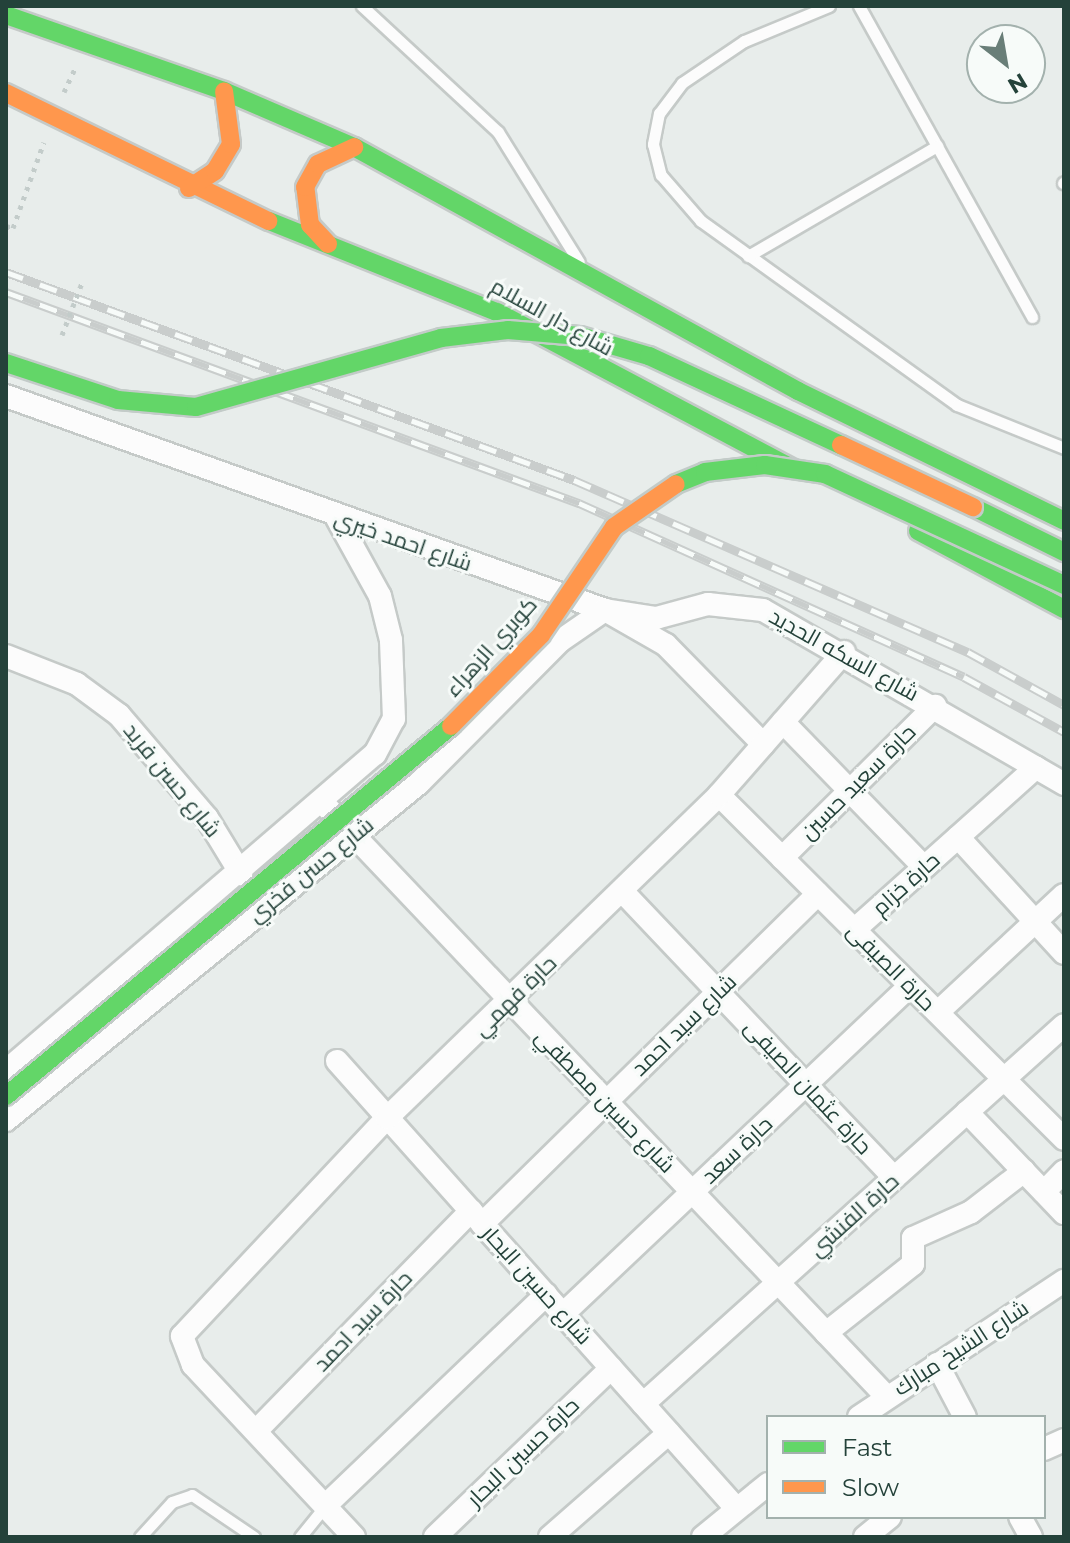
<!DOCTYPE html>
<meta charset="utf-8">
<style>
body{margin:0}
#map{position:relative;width:1070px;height:1543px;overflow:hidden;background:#e8edeb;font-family:Montserrat,Cairo,sans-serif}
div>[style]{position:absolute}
.path>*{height:5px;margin-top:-2.5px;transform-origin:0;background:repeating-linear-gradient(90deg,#c3ccca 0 4px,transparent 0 10px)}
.roads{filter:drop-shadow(2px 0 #c5cac8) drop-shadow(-2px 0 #c5cac8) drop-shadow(0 2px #c5cac8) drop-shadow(0 -2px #c5cac8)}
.lane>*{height:11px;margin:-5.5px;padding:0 5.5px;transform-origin:5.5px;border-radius:5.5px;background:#fcfcfc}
.street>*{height:22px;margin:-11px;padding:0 11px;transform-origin:11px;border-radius:11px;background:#fcfcfc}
.fast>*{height:18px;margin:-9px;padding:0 9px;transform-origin:9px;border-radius:9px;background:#63d668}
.slow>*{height:18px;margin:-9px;padding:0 9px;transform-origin:9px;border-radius:9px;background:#ff974d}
.rail>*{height:9px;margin-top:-4.5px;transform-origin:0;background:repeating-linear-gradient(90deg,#f7fbf9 0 18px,#c9cdcc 0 36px);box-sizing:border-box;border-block:2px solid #c9cdcc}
.path-bridge>*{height:5px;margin-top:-2.5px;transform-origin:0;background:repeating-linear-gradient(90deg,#c3ccca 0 4px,transparent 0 10px)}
.bridges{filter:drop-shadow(2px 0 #c3cbc8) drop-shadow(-2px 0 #c3cbc8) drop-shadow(0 2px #c3cbc8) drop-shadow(0 -2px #c3cbc8)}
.fast-bridge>*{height:18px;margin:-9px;padding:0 9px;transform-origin:9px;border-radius:9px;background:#63d668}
.slow-bridge>*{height:18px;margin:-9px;padding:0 9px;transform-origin:9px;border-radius:9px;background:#ff974d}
span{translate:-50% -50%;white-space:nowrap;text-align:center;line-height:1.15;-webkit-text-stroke:6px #f7fbf9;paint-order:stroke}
.street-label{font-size:22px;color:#24423a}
.frame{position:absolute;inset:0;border:8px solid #24423a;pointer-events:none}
.legend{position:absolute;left:766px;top:1415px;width:280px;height:104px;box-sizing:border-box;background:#f7fbf9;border:2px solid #a3b1ad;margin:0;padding:10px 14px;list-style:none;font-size:24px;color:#24423a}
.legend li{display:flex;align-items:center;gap:16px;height:40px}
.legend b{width:40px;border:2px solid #a3b1ad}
.north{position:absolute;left:966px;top:24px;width:80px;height:80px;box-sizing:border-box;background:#f7fbf9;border:2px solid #a3b1ad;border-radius:50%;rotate:149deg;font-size:22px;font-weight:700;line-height:32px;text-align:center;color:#24423a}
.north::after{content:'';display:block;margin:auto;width:28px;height:36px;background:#697e78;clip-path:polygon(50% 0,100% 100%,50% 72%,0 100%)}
</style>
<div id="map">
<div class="path">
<i style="left:64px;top:92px;width:26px;rotate:-65deg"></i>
<i style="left:6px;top:226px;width:7px;rotate:16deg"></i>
<i style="left:13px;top:228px;width:91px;rotate:-70.2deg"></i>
</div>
<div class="roads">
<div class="lane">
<i style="left:362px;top:6px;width:185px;rotate:42.8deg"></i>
<i style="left:498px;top:132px;width:153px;rotate:58.1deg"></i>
<i style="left:829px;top:6px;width:92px;rotate:157.6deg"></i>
<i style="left:744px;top:41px;width:75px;rotate:145.9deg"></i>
<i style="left:682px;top:83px;width:38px;rotate:127deg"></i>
<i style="left:659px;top:113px;width:32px;rotate:101deg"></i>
<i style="left:653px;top:144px;width:32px;rotate:76deg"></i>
<i style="left:661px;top:175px;width:61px;rotate:49deg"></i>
<i style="left:701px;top:221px;width:315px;rotate:35.7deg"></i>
<i style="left:957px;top:405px;width:115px;rotate:21.9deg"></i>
<i style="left:859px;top:6px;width:356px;rotate:60.9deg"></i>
<i style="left:1063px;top:183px;width:1px;rotate:-45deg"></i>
<i style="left:748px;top:256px;width:219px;rotate:-30.2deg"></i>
<i style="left:140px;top:1537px;width:47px;rotate:-47.6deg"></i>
<i style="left:172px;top:1502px;width:21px;rotate:-19deg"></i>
<i style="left:192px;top:1495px;width:75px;rotate:34.1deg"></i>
<i style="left:300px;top:1537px;width:40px;rotate:-51deg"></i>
</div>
<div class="street">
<i style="left:6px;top:396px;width:636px;rotate:19.66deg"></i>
<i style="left:605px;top:610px;width:70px;rotate:29.8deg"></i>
<i style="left:666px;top:645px;width:139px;rotate:45.6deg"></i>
<i style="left:6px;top:656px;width:76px;rotate:21.5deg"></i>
<i style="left:77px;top:684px;width:52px;rotate:36.4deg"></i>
<i style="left:119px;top:715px;width:135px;rotate:49.5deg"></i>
<i style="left:207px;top:818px;width:66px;rotate:58.7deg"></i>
<i style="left:783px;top:722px;width:202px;rotate:45.8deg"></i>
<i style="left:719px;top:795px;width:487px;rotate:44.9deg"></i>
<i style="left:324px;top:804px;width:818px;rotate:46.49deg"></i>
<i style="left:958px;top:837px;width:157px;rotate:47.6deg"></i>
<i style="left:782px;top:858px;width:216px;rotate:-44.8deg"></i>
<i style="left:623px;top:892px;width:394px;rotate:46.5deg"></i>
<i style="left:854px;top:930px;width:244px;rotate:-41.8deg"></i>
<i style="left:938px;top:1012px;width:172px;rotate:-42.9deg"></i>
<i style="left:337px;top:1061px;width:599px;rotate:48.25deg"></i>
<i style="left:6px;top:1071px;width:486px;rotate:-40.7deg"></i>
<i style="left:375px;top:754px;width:40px;rotate:-62deg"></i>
<i style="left:394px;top:719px;width:79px;rotate:-92.2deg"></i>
<i style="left:391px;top:640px;width:45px;rotate:-104deg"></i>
<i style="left:380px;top:596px;width:89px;rotate:-118.9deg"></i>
<i style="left:967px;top:1112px;width:140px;rotate:46.2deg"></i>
<i style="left:6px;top:1120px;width:533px;rotate:-39.21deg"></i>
<i style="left:419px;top:783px;width:200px;rotate:-45.2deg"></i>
<i style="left:560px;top:641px;width:55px;rotate:-34.6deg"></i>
<i style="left:605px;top:610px;width:52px;rotate:8.9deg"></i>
<i style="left:656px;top:618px;width:54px;rotate:-15.1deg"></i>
<i style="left:708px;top:604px;width:55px;rotate:6.2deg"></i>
<i style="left:763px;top:610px;width:348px;rotate:30deg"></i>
<i style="left:1044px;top:1192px;width:29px;rotate:-46deg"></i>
<i style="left:482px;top:1224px;width:471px;rotate:-44.5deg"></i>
<i style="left:563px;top:1314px;width:477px;rotate:-43.4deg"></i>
<i style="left:826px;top:1333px;width:111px;rotate:-38.4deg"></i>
<i style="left:913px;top:1264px;width:26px;rotate:-90deg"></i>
<i style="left:913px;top:1238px;width:64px;rotate:-24.1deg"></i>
<i style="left:971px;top:1212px;width:67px;rotate:-37.7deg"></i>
<i style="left:937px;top:1364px;width:60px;rotate:62.2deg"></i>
<i style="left:643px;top:1404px;width:566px;rotate:-41.99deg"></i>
<i style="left:859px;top:1417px;width:246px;rotate:-33.6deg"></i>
<i style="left:256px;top:1431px;width:308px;rotate:-45.7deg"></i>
<i style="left:1044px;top:1449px;width:22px;rotate:-24deg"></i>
<i style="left:325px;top:1506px;width:306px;rotate:-43.7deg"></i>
<i style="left:1020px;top:1517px;width:23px;rotate:61deg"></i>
<i style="left:354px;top:1537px;width:236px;rotate:-133.1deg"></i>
<i style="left:193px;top:1365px;width:31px;rotate:-111deg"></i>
<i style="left:182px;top:1336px;width:299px;rotate:-46.8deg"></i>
<i style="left:387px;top:1118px;width:463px;rotate:-44.2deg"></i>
<i style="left:719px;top:795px;width:190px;rotate:-48.8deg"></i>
<i style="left:435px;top:1537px;width:244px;rotate:-43.8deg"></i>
<i style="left:550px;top:1537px;width:158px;rotate:-41.2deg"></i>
<i style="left:703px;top:1537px;width:84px;rotate:-39.2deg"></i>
<i style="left:865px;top:1537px;width:32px;rotate:-39deg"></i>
</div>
<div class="fast">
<i style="left:6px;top:15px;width:231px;rotate:19.2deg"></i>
<i style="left:224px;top:91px;width:142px;rotate:23.3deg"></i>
<i style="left:354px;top:147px;width:507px;rotate:28.79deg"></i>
<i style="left:798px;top:391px;width:296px;rotate:26deg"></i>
<i style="left:269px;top:221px;width:245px;rotate:21.8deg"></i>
<i style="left:497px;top:312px;width:335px;rotate:27.9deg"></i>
<i style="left:973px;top:507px;width:102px;rotate:26.3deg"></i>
<i style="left:918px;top:531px;width:166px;rotate:28.1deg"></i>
</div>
<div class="slow">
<i style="left:6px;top:93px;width:292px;rotate:26deg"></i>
<i style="left:189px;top:188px;width:31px;rotate:-33deg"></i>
<i style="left:215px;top:171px;width:31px;rotate:-59deg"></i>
<i style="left:231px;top:144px;width:53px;rotate:-97.5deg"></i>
<i style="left:328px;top:244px;width:26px;rotate:-133deg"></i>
<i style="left:310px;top:225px;width:38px;rotate:-97deg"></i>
<i style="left:305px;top:187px;width:26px;rotate:-61deg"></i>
<i style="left:318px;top:164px;width:40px;rotate:-25deg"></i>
</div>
</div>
<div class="rail">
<i style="left:6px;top:272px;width:605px;rotate:20.11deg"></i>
<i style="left:574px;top:480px;width:430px;rotate:23.6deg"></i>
<i style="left:968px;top:652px;width:110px;rotate:28.9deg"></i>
<i style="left:6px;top:292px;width:611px;rotate:20.22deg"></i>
<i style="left:579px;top:503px;width:422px;rotate:24.3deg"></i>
<i style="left:964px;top:677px;width:114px;rotate:28.8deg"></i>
</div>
<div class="path-bridge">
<i style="left:62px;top:335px;width:59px;rotate:-69.1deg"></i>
</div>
<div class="bridges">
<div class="fast-bridge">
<i style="left:6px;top:363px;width:118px;rotate:18.3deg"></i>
<i style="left:118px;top:400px;width:78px;rotate:5.1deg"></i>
<i style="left:196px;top:407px;width:255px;rotate:-15.7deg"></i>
<i style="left:441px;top:338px;width:67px;rotate:-6.8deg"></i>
<i style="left:508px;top:330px;width:72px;rotate:4.8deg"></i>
<i style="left:580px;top:336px;width:72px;rotate:16.2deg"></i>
<i style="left:649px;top:356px;width:212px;rotate:24.9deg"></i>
<i style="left:676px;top:484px;width:31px;rotate:-22deg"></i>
<i style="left:705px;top:472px;width:60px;rotate:-6.7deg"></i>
<i style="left:765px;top:465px;width:61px;rotate:8.5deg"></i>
<i style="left:825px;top:474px;width:264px;rotate:24.9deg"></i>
<i style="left:6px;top:1096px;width:579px;rotate:-39.74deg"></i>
</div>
<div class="slow-bridge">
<i style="left:841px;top:445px;width:146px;rotate:25.2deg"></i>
<i style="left:451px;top:726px;width:128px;rotate:-45.3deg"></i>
<i style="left:541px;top:635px;width:130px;rotate:-55.9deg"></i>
<i style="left:614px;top:527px;width:75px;rotate:-34.7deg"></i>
</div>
</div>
<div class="street-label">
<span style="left:552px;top:317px;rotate:29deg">شارع دار السلام</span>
<span style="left:403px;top:541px;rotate:19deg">شارع احمد خيري</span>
<span style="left:491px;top:647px;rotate:-48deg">كوبري الزهراء</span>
<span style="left:844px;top:655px;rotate:29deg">شارع السكه الحديد</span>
<span style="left:172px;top:780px;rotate:51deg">شارع حسن فريد</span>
<span style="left:858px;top:782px;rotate:-45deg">حارة سعيد حسين</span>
<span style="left:311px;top:870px;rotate:-39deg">شارع حسن فخري</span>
<span style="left:906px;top:884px;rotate:-42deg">حارة خزام</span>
<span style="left:891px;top:967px;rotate:45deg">حارة الصيفى</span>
<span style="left:515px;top:996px;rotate:-44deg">حارة فهمي</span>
<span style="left:684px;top:1025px;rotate:-44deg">شارع سيد احمد</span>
<span style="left:808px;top:1087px;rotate:47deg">حارة عثمان الصيفى</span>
<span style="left:605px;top:1101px;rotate:46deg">شارع حسين مصطفي</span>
<span style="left:737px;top:1150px;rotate:-43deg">حارة سعد</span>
<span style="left:854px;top:1215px;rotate:-42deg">حارة الفنشي</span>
<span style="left:537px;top:1285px;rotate:48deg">شارع حسين البحار</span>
<span style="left:363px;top:1321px;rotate:-46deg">حارة سيد احمد</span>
<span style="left:961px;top:1348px;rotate:-33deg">شارع الشيخ مبارك</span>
<span style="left:523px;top:1452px;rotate:-44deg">حارة حسين البحار</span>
</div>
<div class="frame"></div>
<ul class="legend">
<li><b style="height:10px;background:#63d668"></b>Fast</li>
<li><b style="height:10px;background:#ff974d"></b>Slow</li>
</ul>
<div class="north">N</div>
</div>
